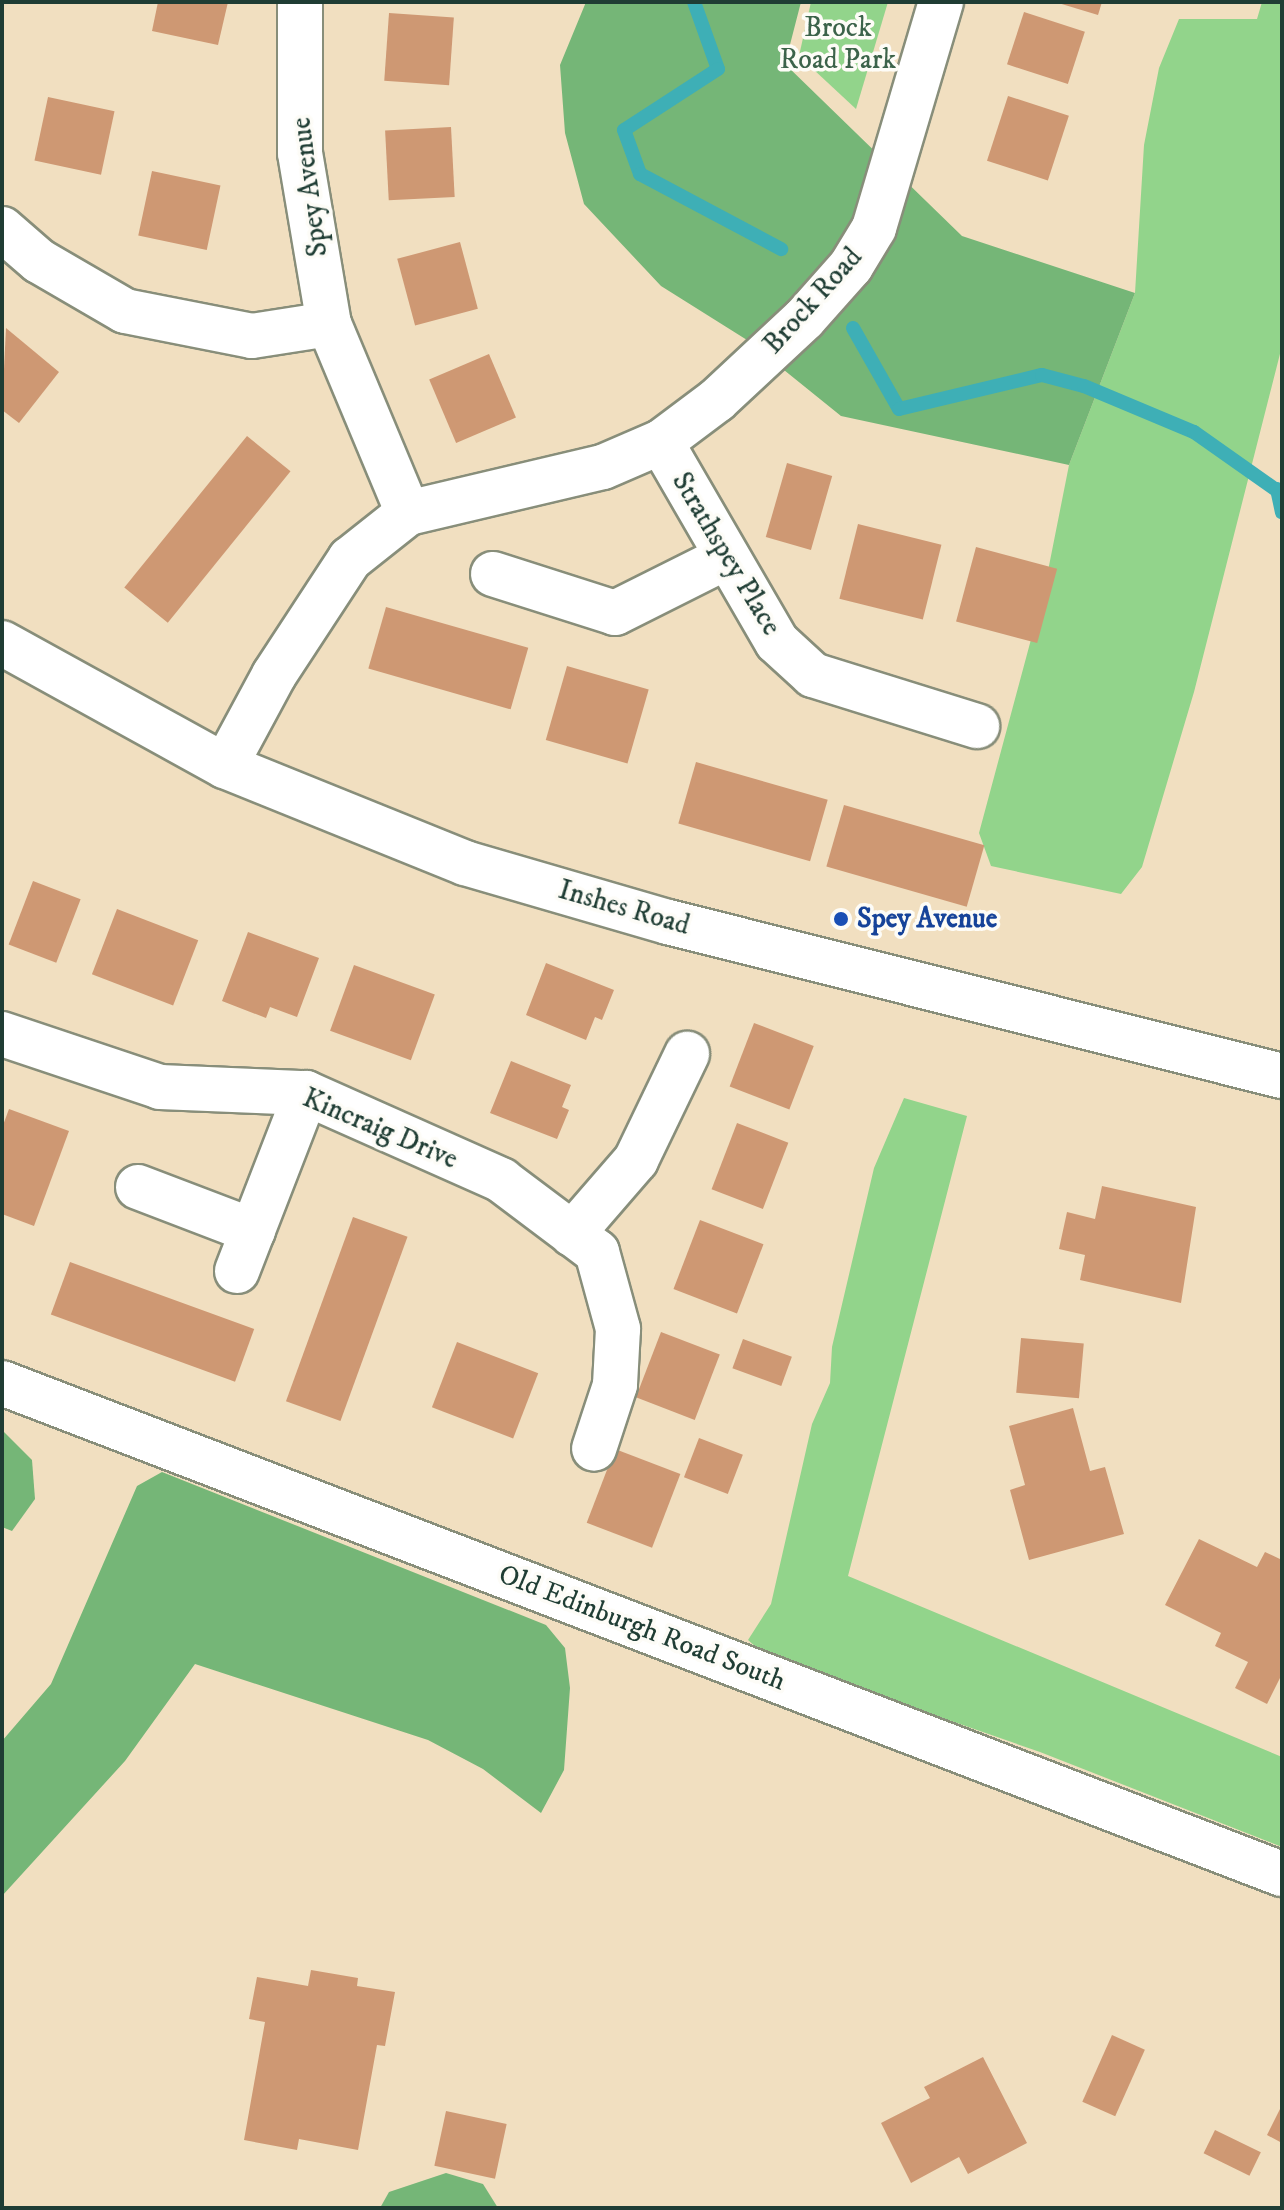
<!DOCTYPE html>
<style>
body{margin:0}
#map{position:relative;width:1284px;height:2210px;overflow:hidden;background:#f1dfc0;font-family:"IM FELL DW Pica",serif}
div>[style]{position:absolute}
.green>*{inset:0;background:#92d48b}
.forest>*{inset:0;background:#75b677}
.stream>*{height:14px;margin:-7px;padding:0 7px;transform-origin:7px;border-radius:7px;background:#3eafb6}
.building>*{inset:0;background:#ce9873;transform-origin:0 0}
.roads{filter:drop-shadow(2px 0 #888e7a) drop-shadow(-2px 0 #888e7a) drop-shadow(0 2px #888e7a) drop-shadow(0 -2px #888e7a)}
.minor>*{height:44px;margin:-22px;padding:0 22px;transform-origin:22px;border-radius:22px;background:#fff}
.dots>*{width:22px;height:22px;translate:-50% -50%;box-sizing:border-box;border:4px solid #fdfcf7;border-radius:50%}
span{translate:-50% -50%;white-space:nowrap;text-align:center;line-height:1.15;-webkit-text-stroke:7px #fdfcf7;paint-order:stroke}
.park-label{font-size:28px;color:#3c634a}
.street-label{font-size:28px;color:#1f3d34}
.transit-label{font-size:28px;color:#164399;font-weight:700}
.left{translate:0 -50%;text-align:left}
.frame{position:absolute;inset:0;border:4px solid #1f3d34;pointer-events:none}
</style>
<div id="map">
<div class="green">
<i style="clip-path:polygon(811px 2px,888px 2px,856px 109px,799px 56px)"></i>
<i style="clip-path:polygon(1262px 2px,1282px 2px,1282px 346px,1194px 692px,1142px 867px,1121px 894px,991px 866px,979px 833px,1044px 591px,1069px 465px,1135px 293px,1144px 145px,1159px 68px,1179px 19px,1257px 19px)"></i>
<i style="clip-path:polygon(904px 1098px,967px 1116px,848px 1576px,1282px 1757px,1282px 1847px,1040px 1752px,767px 1657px,748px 1640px,771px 1604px,812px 1424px,830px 1383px,832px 1347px,874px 1168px)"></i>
</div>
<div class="forest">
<i style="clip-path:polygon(586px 2px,801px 2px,785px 64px,962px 236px,1135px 293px,1069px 465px,841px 416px,747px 340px,661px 286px,584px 204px,565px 133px,560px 65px)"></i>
<i style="clip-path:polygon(2px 1430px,32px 1460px,35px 1499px,12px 1531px,2px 1527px)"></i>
<i style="clip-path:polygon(162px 1472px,546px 1625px,565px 1648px,570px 1688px,564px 1770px,541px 1813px,483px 1769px,428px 1740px,195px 1664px,125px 1761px,2px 1896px,2px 1741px,51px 1684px,137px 1486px)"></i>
<i style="clip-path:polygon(446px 2173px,483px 2184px,498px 2208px,380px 2208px,389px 2192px)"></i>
</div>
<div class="stream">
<i style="left:694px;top:2px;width:71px;rotate:70.3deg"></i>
<i style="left:718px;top:69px;width:112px;rotate:147deg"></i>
<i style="left:624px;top:130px;width:47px;rotate:70deg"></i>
<i style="left:640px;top:174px;width:160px;rotate:28deg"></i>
<i style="left:853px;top:328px;width:93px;rotate:60.4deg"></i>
<i style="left:899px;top:409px;width:147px;rotate:-13.4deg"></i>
<i style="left:1042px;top:375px;width:43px;rotate:14.7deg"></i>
<i style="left:1084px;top:386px;width:119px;rotate:22.7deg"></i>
<i style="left:1194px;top:432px;width:108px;rotate:35.2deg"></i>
<i style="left:1277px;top:489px;width:24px;rotate:78deg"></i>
</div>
<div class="building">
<i style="clip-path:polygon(158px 2px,228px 2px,218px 45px,152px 31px)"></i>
<i style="clip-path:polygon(1055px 2px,1102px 2px,1098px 15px)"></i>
<i style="left:1024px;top:12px;width:64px;height:55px;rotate:18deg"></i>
<i style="left:389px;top:13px;width:65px;height:68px;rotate:4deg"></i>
<i style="left:1008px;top:96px;width:64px;height:68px;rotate:18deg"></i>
<i style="left:48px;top:97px;width:68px;height:65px;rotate:12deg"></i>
<i style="left:451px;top:127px;width:70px;height:66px;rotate:87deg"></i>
<i style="left:152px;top:171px;width:70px;height:66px;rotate:12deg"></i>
<i style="left:460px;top:242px;width:69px;height:65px;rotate:75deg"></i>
<i style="clip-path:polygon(6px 328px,59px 372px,19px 423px,2px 410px)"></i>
<i style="left:489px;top:354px;width:69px;height:65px;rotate:67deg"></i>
<i style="left:247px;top:436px;width:56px;height:195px;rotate:39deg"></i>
<i style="left:787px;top:463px;width:47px;height:77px;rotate:16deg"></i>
<i style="left:858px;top:524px;width:86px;height:77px;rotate:14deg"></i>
<i style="left:976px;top:547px;width:84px;height:77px;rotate:15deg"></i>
<i style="left:386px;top:607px;width:148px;height:64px;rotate:16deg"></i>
<i style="left:567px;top:666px;width:85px;height:77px;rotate:16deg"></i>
<i style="left:696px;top:762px;width:137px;height:64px;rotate:16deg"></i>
<i style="left:844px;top:805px;width:146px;height:64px;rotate:16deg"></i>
<i style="left:33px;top:881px;width:51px;height:68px;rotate:21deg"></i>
<i style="left:117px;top:909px;width:87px;height:70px;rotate:21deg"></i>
<i style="clip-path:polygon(248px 932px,319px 958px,297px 1017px,270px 1007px,266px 1018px,222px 1001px)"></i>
<i style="clip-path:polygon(546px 963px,614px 990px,602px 1020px,595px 1017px,586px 1040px,526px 1015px)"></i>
<i style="left:354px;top:965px;width:86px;height:70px;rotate:20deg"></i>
<i style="left:754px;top:1023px;width:64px;height:68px;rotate:21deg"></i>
<i style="clip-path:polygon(511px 1061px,571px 1085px,562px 1107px,569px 1110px,557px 1139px,490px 1113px)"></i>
<i style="clip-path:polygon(9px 1109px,69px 1131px,34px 1226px,2px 1214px,2px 1128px)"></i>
<i style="left:737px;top:1123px;width:55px;height:71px;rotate:21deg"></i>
<i style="clip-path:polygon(1102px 1186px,1196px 1207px,1181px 1303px,1080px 1280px,1085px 1255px,1059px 1249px,1067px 1212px,1095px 1219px)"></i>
<i style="left:353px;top:1217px;width:58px;height:196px;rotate:20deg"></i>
<i style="left:700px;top:1220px;width:68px;height:74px;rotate:21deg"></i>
<i style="left:70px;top:1262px;width:196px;height:56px;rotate:20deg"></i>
<i style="left:661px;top:1332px;width:63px;height:70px;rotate:21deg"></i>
<i style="left:1021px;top:1338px;width:63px;height:55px;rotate:5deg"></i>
<i style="left:743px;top:1339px;width:52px;height:31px;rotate:20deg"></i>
<i style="left:457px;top:1342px;width:87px;height:70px;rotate:21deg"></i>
<i style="clip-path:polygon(1073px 1408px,1090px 1471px,1105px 1467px,1124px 1534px,1029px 1560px,1010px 1490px,1025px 1485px,1009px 1426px)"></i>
<i style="left:699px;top:1438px;width:47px;height:42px;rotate:21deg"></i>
<i style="left:615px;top:1449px;width:70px;height:79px;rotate:21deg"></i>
<i style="clip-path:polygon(1199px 1539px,1257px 1567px,1265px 1552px,1282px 1560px,1282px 1674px,1267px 1704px,1235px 1688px,1248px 1662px,1215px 1646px,1221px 1633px,1165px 1605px)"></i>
<i style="clip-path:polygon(311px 1970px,358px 1978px,357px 1986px,395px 1992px,385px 2046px,377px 2045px,358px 2150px,299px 2139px,297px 2150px,244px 2140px,265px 2022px,249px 2019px,257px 1977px,308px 1986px)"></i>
<i style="left:1112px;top:2035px;width:36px;height:73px;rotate:24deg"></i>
<i style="clip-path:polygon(983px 2057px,1027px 2143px,968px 2174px,959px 2157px,911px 2183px,881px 2123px,930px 2098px,924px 2087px)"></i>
<i style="clip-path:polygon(1282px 2105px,1282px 2143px,1267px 2135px)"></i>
<i style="left:446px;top:2111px;width:62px;height:56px;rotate:12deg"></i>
<i style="left:1215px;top:2130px;width:51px;height:26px;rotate:26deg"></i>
</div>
<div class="roads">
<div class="minor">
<i style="left:300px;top:2px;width:151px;rotate:90deg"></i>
<i style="left:300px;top:153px;width:173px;rotate:80.4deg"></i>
<i style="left:329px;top:324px;width:205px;rotate:67.3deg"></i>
<i style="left:2px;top:229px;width:49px;rotate:40.9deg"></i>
<i style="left:39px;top:261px;width:99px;rotate:30.2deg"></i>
<i style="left:125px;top:311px;width:129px;rotate:11.1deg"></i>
<i style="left:252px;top:336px;width:78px;rotate:-8.9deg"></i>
<i style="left:661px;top:442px;width:231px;rotate:59.9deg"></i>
<i style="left:777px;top:642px;width:49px;rotate:42.5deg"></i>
<i style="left:813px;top:675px;width:172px;rotate:17.3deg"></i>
<i style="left:493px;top:574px;width:128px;rotate:17.7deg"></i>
<i style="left:615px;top:613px;width:123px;rotate:-26.6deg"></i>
<i style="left:2px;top:643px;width:255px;rotate:28.9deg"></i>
<i style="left:225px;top:766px;width:259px;rotate:22deg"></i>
<i style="left:465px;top:863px;width:211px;rotate:16.2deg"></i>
<i style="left:668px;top:922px;width:633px;rotate:14.08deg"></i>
<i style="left:225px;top:766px;width:103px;rotate:-61.7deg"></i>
<i style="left:274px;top:675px;width:139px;rotate:-56.8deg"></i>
<i style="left:350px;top:559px;width:74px;rotate:-38.4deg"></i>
<i style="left:408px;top:513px;width:200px;rotate:-13.3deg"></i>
<i style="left:603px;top:467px;width:63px;rotate:-23.3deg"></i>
<i style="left:661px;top:442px;width:70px;rotate:-36.9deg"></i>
<i style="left:717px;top:400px;width:119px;rotate:-43deg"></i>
<i style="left:804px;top:319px;width:71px;rotate:-48.4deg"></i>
<i style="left:851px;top:266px;width:44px;rotate:-58.8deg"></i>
<i style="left:874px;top:228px;width:236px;rotate:-73.5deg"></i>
<i style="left:2px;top:1034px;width:167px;rotate:18.5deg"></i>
<i style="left:160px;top:1087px;width:146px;rotate:2.4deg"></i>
<i style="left:306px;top:1093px;width:214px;rotate:24deg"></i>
<i style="left:501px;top:1180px;width:120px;rotate:36.9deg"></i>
<i style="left:597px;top:1252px;width:80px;rotate:74.7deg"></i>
<i style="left:618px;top:1329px;width:56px;rotate:93.1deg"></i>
<i style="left:615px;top:1385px;width:67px;rotate:108.2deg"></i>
<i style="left:138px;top:1187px;width:123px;rotate:20.9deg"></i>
<i style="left:572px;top:1234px;width:98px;rotate:-49.1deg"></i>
<i style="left:636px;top:1160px;width:118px;rotate:-64.3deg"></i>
<i style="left:237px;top:1271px;width:191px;rotate:-68.8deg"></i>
<i style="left:2px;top:1383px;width:1371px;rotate:20.99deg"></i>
</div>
</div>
<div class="dots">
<i style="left:841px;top:919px;background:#1a4fb4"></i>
</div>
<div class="park-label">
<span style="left:838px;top:44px">Brock<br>Road Park</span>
</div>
<div class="street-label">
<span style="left:310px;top:187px;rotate:-97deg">Spey Avenue</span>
<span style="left:813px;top:301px;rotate:-48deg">Brock Road</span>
<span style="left:726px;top:554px;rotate:59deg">Strathspey Place</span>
<span style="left:624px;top:908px;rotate:16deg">Inshes Road</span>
<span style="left:380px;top:1129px;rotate:23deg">Kincraig Drive</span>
<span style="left:642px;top:1628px;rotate:21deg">Old Edinburgh Road South</span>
</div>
<div class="transit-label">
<span class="left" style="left:857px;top:919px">Spey Avenue</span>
</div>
<div class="frame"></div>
</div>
